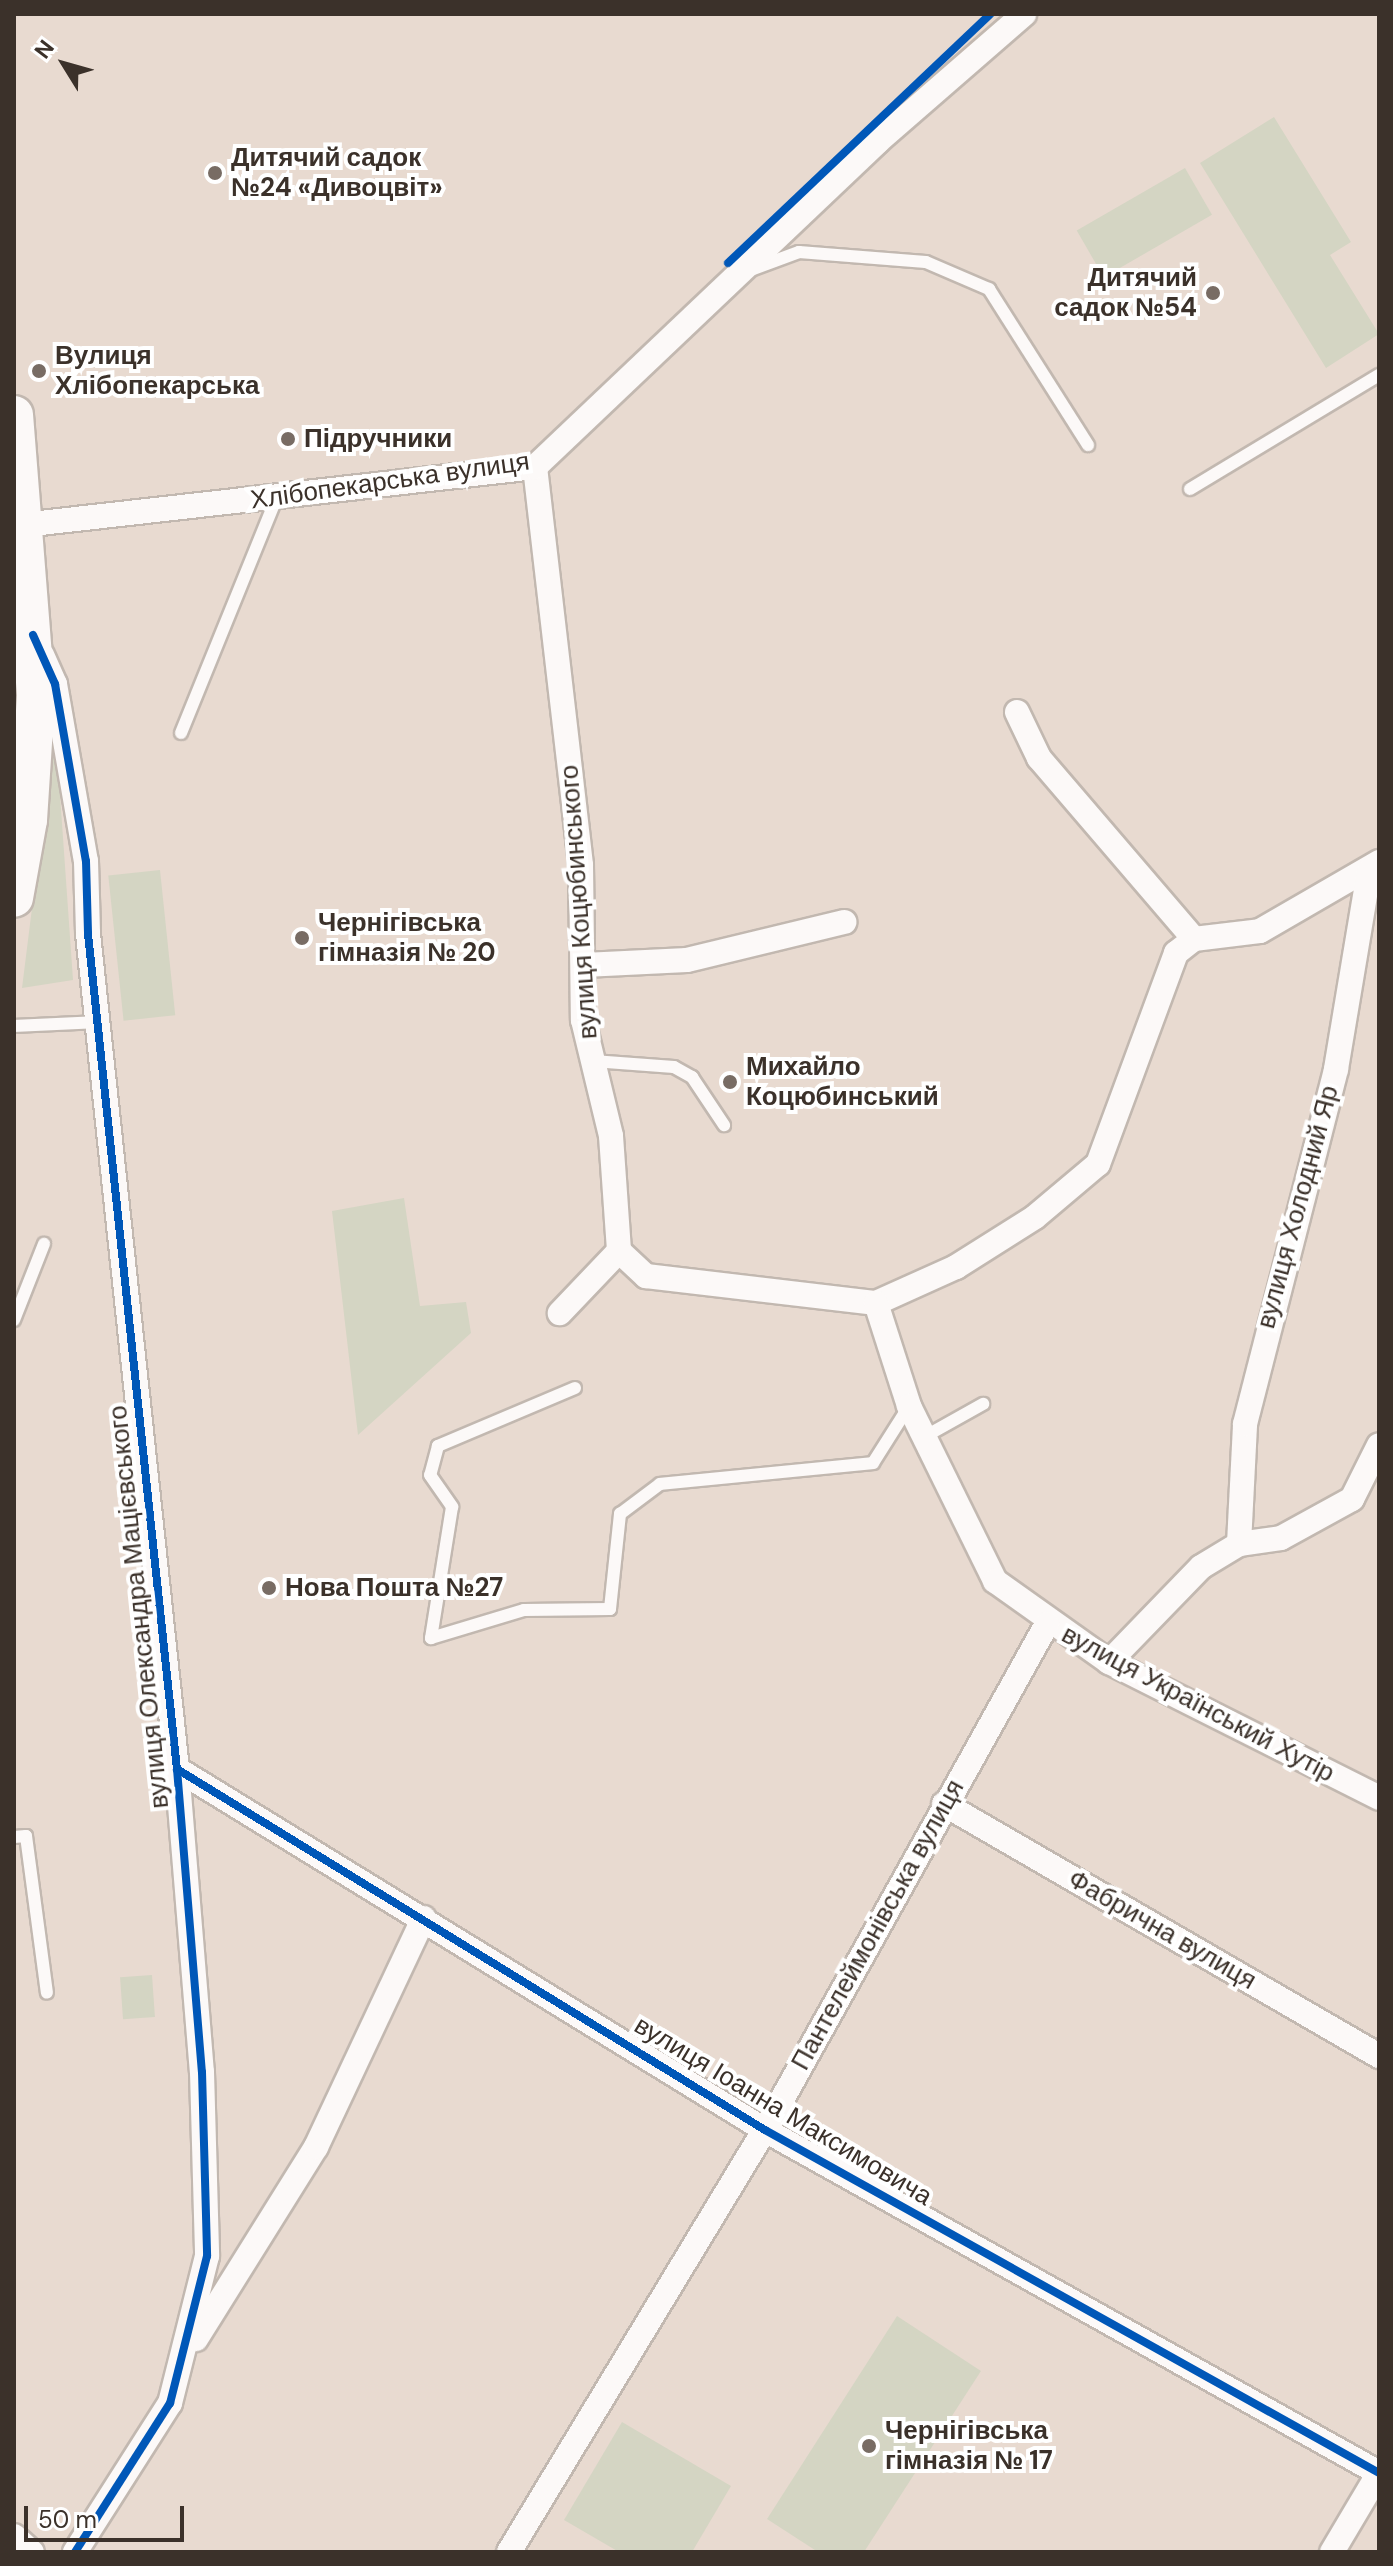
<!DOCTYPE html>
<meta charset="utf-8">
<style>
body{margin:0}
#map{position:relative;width:1393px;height:2566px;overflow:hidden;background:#e8dad0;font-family:"DM Sans",sans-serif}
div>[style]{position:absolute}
.green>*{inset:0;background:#d4d5c3;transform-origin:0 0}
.roads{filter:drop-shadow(2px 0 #c2b8b0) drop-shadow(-2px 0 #c2b8b0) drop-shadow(0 2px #c2b8b0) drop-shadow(0 -2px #c2b8b0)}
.lane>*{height:12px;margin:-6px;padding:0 6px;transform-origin:6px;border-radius:6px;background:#fcf9f8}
.street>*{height:24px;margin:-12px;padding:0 12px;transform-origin:12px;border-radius:12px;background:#fcf9f8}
.primary>*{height:38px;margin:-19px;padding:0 19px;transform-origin:19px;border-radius:19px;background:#fcf9f8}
.cycleway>*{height:8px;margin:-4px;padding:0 4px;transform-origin:4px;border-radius:4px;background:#0057b8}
.dots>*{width:22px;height:22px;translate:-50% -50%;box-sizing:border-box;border:4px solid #fff;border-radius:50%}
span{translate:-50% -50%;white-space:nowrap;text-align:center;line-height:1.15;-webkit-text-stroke:8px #fff;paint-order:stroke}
.poi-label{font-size:26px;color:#3b312a;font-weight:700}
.left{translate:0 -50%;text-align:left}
.right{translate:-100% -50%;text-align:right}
.street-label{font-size:26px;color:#3b312a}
.frame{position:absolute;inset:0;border:16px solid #3b312a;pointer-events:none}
.north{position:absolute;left:24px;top:24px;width:80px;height:80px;-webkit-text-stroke:6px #fff;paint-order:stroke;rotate:307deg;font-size:22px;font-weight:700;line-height:32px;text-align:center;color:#3b312a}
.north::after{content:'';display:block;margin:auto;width:28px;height:36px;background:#3b312a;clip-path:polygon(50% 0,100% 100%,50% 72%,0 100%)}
.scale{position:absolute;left:24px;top:2506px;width:160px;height:36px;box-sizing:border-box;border:4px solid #3b312a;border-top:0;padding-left:10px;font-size:24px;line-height:28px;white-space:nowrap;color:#3b312a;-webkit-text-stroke:6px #fff;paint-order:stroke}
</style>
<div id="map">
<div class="green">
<i style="clip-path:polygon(1274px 117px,1351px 242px,1330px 255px,1379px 334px,1326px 368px,1200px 163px)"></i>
<i style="left:1185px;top:168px;width:54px;height:125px;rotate:60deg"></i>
<i style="clip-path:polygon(55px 724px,73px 980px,22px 988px)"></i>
<i style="left:160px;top:870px;width:146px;height:52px;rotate:84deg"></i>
<i style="clip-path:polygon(404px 1198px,420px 1306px,466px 1302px,471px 1333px,358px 1435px,332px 1211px)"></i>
<i style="left:152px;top:1975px;width:42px;height:32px;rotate:86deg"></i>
<i style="clip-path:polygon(897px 2316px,981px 2371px,864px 2552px,818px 2552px,767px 2519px)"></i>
<i style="clip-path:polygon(622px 2422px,731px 2486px,692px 2552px,619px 2552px,564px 2520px)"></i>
</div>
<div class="roads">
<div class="lane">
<i style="left:753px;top:269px;width:49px;rotate:-20.3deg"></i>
<i style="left:799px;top:252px;width:127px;rotate:4.5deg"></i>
<i style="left:926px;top:262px;width:69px;rotate:23.2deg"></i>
<i style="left:989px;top:289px;width:185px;rotate:57.6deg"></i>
<i style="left:1190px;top:489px;width:221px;rotate:-31.1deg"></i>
<i style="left:181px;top:733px;width:255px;rotate:-67.9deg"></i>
<i style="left:14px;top:1026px;width:85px;rotate:-2.7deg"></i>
<i style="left:593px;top:1061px;width:81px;rotate:4.2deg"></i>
<i style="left:674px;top:1067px;width:21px;rotate:29deg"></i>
<i style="left:692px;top:1077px;width:58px;rotate:56.3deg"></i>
<i style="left:14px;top:1320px;width:82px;rotate:-68.5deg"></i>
<i style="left:575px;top:1388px;width:149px;rotate:157.1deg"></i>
<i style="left:438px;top:1446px;width:30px;rotate:105deg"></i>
<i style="left:430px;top:1475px;width:39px;rotate:55deg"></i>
<i style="left:452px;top:1507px;width:133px;rotate:99.1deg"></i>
<i style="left:431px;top:1638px;width:97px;rotate:-16.8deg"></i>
<i style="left:524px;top:1610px;width:86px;rotate:-0.7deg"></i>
<i style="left:610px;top:1609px;width:96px;rotate:-84deg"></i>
<i style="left:620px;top:1514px;width:50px;rotate:-36.9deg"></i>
<i style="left:660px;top:1484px;width:214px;rotate:-5.6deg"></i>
<i style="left:873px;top:1463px;width:67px;rotate:-57.7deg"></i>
<i style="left:924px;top:1437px;width:68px;rotate:-29.2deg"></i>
<i style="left:14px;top:1837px;width:12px;rotate:-5deg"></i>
<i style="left:26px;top:1836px;width:158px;rotate:82.4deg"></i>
</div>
<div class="street">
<i style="left:535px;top:467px;width:401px;rotate:83.4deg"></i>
<i style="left:581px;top:865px;width:155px;rotate:89.3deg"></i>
<i style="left:583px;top:1020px;width:119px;rotate:76.4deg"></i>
<i style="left:611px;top:1136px;width:115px;rotate:86deg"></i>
<i style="left:619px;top:1251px;width:86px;rotate:133.6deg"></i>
<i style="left:14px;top:526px;width:524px;rotate:-6.46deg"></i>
<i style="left:535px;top:467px;width:472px;rotate:-43.5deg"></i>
<i style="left:877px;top:142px;width:195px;rotate:-41deg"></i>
<i style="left:42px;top:655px;width:32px;rotate:66deg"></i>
<i style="left:55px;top:684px;width:180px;rotate:80.1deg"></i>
<i style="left:86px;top:861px;width:73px;rotate:88.4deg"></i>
<i style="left:88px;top:934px;width:840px;rotate:83.92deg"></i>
<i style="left:177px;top:1769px;width:304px;rotate:85.3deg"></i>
<i style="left:202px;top:2072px;width:184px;rotate:88.4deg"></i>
<i style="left:207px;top:2256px;width:152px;rotate:104.1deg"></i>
<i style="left:170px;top:2403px;width:177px;rotate:122.5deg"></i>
<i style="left:1017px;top:712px;width:51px;rotate:64.4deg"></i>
<i style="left:1039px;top:758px;width:238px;rotate:49.4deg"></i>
<i style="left:584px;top:965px;width:103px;rotate:-2.8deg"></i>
<i style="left:687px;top:960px;width:162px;rotate:-13.6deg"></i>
<i style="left:619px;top:1251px;width:37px;rotate:43deg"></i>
<i style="left:646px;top:1276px;width:232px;rotate:6.7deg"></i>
<i style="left:876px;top:1303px;width:88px;rotate:-24.2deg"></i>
<i style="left:956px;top:1267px;width:93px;rotate:-32.3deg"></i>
<i style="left:1035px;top:1217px;width:82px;rotate:-40.1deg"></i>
<i style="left:1098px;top:1164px;width:225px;rotate:-69.7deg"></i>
<i style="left:1176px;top:953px;width:23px;rotate:-38deg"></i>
<i style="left:1194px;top:939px;width:66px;rotate:-6.9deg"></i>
<i style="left:1260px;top:931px;width:138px;rotate:-30.1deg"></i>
<i style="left:876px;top:1303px;width:108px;rotate:72.2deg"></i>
<i style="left:909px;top:1406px;width:195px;rotate:63.8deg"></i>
<i style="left:995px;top:1581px;width:140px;rotate:35.4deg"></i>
<i style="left:1109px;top:1662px;width:302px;rotate:26.7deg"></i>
<i style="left:1239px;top:1544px;width:120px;rotate:-87.1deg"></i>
<i style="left:1245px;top:1424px;width:366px;rotate:-75.6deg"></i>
<i style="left:1336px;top:1069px;width:201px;rotate:-80.5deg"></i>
<i style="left:1109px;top:1662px;width:132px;rotate:-45.9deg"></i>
<i style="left:1201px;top:1567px;width:44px;rotate:-31.2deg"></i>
<i style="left:1239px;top:1544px;width:42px;rotate:-8.1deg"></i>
<i style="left:1281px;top:1538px;width:81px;rotate:-28.8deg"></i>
<i style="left:1352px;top:1499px;width:60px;rotate:-63.4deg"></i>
<i style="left:177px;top:1769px;width:690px;rotate:31.55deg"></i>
<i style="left:765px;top:2130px;width:703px;rotate:29.19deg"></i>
<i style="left:944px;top:1804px;width:503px;rotate:30.08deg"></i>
<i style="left:196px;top:2339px;width:226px;rotate:-58deg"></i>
<i style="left:316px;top:2147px;width:253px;rotate:-64.8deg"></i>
<i style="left:14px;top:2536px;width:24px;rotate:42deg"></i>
<i style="left:509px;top:2552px;width:494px;rotate:-58.8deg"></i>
<i style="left:765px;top:2130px;width:579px;rotate:-60.87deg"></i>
<i style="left:1332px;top:2552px;width:92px;rotate:-59.3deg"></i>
</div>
<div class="primary">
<i style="left:14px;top:415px;width:282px;rotate:85.5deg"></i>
<i style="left:36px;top:696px;width:124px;rotate:93.7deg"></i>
<i style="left:28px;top:820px;width:79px;rotate:100.2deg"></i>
</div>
</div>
<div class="cycleway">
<i style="left:728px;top:263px;width:361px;rotate:-43.5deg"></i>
<i style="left:33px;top:635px;width:54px;rotate:65.8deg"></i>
<i style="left:55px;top:684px;width:180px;rotate:80.1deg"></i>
<i style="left:86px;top:861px;width:73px;rotate:88.4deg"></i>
<i style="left:88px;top:934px;width:840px;rotate:83.92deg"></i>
<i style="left:177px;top:1769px;width:304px;rotate:85.3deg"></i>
<i style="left:202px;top:2072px;width:184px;rotate:88.4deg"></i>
<i style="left:207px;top:2256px;width:152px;rotate:104.1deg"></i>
<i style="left:170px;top:2403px;width:177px;rotate:122.5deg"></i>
<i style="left:177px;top:1769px;width:690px;rotate:31.55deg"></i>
<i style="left:765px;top:2130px;width:703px;rotate:29.19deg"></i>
</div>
<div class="dots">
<i style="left:215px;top:173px;background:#786c64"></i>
<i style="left:1213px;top:293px;background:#786c64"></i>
<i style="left:39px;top:371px;background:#786c64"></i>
<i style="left:288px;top:439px;background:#786c64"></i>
<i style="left:302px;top:938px;background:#786c64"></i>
<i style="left:730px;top:1082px;background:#786c64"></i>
<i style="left:269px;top:1588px;background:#786c64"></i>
<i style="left:869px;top:2446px;background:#786c64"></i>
</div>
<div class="poi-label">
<span class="left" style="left:231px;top:173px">Дитячий садок<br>№24 «Дивоцвіт»</span>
<span class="right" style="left:1197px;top:293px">Дитячий<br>садок №54</span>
<span class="left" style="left:55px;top:371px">Вулиця<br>Хлібопекарська</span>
<span class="left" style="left:304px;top:439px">Підручники</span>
<span class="left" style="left:318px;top:938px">Чернігівська<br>гімназія № 20</span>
<span class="left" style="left:746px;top:1082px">Михайло<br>Коцюбинський</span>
<span class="left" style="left:285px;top:1588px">Нова Пошта №27</span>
<span class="left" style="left:885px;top:2446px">Чернігівська<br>гімназія № 17</span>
</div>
<div class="street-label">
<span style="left:390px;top:481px;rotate:-8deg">Хлібопекарська вулиця</span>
<span style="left:579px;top:902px;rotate:-94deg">вулиця Коцюбинського</span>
<span style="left:1298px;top:1207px;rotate:-75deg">вулиця Холодний Яр</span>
<span style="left:139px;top:1607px;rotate:-96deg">вулиця Олександра Мацієвського</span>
<span style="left:1198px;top:1704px;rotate:28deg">вулиця Український Хутір</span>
<span style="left:878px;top:1925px;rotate:-61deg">Пантелеймонівська вулиця</span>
<span style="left:1162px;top:1930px;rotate:30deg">Фабрична вулиця</span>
<span style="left:783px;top:2111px;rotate:31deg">вулиця Іоанна Максимовича</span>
</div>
<div class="frame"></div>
<div class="north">N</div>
<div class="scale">50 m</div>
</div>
